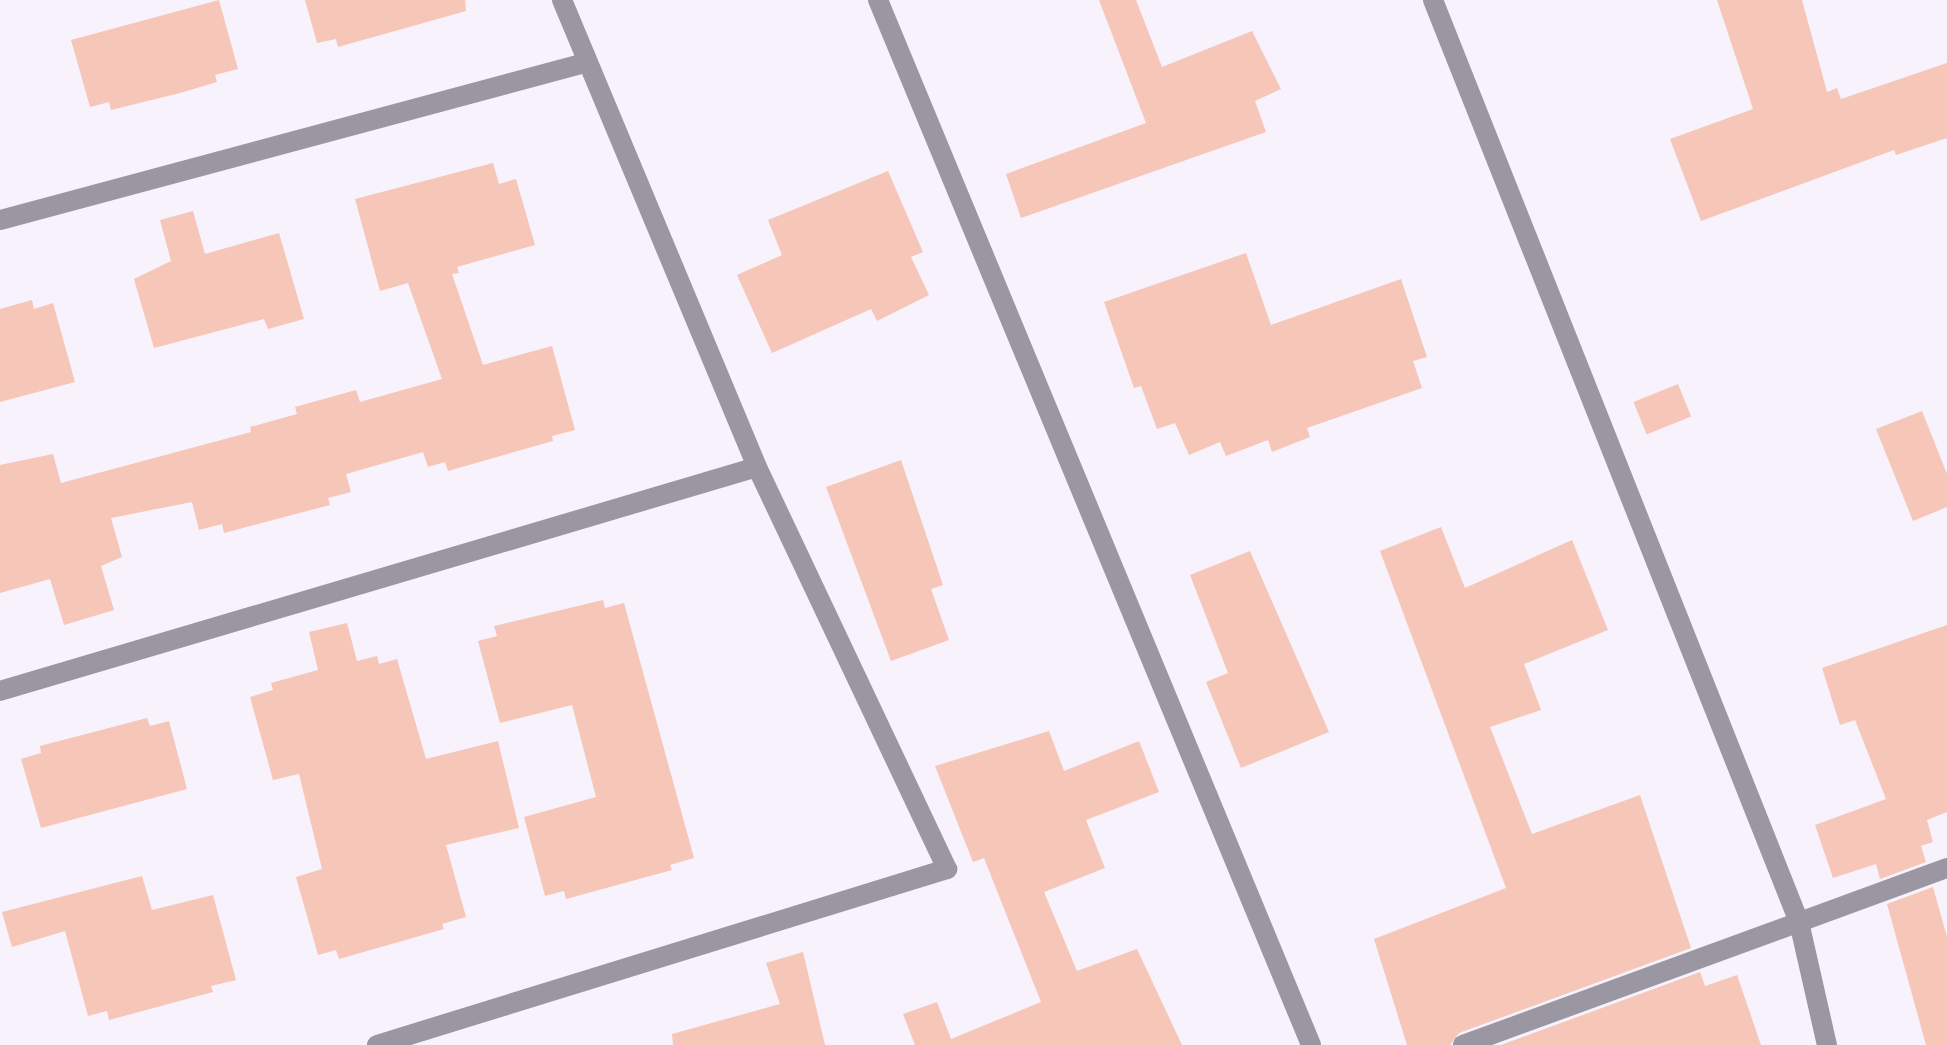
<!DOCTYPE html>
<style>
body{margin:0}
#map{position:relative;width:1947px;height:1045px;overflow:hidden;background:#f7f2fc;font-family:Montserrat,sans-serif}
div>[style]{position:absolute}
.building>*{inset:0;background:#f6c6b8;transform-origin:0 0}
.street>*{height:20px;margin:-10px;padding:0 10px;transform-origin:10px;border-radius:10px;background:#9b97a2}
span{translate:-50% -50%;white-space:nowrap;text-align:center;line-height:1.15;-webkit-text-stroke:7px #fff;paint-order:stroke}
</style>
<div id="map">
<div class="building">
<i style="clip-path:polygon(219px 0,238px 69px,215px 75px,217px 82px,180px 93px,111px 110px,109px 102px,90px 107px,71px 40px)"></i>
<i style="clip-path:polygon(305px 0,465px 0,466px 11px,338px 47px,336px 39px,317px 43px)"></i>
<i style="clip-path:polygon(1099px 0,1136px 0,1162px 67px,1252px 31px,1281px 89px,1255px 101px,1266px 132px,1021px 218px,1006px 174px,1146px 123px)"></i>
<i style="clip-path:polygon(1717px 0,1802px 0,1827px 92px,1837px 88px,1841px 99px,1947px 63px,1947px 138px,1896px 155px,1894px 150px,1701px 221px,1670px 139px,1753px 109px)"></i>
<i style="clip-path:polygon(493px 163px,499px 184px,516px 179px,535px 245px,457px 267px,459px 273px,452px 274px,483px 365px,552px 346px,575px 430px,552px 436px,553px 441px,448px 471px,445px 462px,428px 467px,423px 452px,346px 474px,351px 492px,328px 498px,330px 505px,224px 533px,222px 524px,199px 530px,192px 502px,111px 518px,122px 557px,101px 566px,114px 610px,64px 625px,50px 579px,0 593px,0 465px,53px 454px,61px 483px,251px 432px,250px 427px,297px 414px,295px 407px,356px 390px,360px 402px,442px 379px,408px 283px,380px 291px,355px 199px)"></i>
<i style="clip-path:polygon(888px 171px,923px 252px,911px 257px,929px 295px,877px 321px,871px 309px,772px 353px,737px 275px,782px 255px,768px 220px)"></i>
<i style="clip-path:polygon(193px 211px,205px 254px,279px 233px,304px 319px,268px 329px,264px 319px,154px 348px,134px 279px,171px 261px,160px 220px)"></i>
<i style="clip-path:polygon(1246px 253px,1271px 325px,1401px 279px,1427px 357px,1413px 361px,1422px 388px,1307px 428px,1310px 437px,1272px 452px,1268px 440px,1226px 456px,1220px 442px,1189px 455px,1175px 423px,1157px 429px,1141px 386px,1134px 388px,1104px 302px)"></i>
<i style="clip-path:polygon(32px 300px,34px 309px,53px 303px,75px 382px,0 402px,0 309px)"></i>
<i style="left:1678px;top:384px;width:35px;height:48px;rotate:68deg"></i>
<i style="clip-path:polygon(1922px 411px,1947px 474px,1947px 507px,1913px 521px,1876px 429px)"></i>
<i style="clip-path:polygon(901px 460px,943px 585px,931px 589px,949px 640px,891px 661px,826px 487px)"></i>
<i style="clip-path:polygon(1441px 527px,1465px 588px,1572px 540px,1608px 630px,1524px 664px,1541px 710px,1490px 727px,1532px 834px,1640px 795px,1691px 948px,1459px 1033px,1450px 1045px,1407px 1045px,1374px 939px,1506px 888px,1380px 551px)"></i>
<i style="clip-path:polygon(1250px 551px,1329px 732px,1241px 768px,1206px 682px,1228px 673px,1190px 575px)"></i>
<i style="clip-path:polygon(603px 600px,605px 608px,624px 603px,694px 858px,670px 865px,672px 870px,566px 899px,564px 891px,545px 896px,524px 817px,596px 797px,572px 705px,500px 723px,478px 641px,497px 636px,494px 626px)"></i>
<i style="clip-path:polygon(347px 623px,357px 661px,377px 656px,379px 664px,397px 659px,426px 759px,498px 741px,519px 828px,446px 845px,466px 917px,442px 924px,444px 929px,339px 959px,336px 950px,318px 955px,296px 877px,322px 869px,299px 774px,273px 780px,250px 697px,273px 690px,271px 683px,318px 670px,309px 632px)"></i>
<i style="clip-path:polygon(1947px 625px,1947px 812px,1927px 820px,1933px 842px,1921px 846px,1926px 862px,1880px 879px,1876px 864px,1833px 878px,1815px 825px,1886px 799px,1855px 720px,1840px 725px,1822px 668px)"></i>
<i style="clip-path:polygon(147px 718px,150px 726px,169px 721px,187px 789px,41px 828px,21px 759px,41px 753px,40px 746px)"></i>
<i style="clip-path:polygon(1049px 731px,1064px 771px,1139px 741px,1159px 792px,1086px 820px,1105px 868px,1044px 892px,1077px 971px,1137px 949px,1182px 1045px,915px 1045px,903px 1014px,937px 1002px,951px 1039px,1041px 1002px,984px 858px,973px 862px,935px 766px)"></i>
<i style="clip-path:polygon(142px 876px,152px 910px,213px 895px,236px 980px,211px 986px,213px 992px,109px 1020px,107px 1011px,88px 1016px,65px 931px,12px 947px,2px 912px)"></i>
<i style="clip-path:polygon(1933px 887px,1947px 937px,1947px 1045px,1926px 1045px,1887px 904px)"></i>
<i style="clip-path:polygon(803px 952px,825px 1045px,673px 1045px,672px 1034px,780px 1004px,766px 963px)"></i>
<i style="clip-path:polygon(1700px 972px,1705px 986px,1737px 975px,1761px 1045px,1501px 1045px)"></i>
</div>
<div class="street">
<i style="left:878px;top:0;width:1131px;rotate:67.49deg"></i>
<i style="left:1433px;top:0;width:992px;rotate:68.35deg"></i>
<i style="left:1799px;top:922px;width:126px;rotate:77.2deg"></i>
<i style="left:0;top:220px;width:606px;rotate:-15.02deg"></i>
<i style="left:0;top:691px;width:789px;rotate:-16.48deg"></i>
<i style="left:377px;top:1045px;width:597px;rotate:-17.16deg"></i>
<i style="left:947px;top:869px;width:445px;rotate:-115.3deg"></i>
<i style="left:757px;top:467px;width:506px;rotate:-112.66deg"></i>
<i style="left:1463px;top:1045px;width:515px;rotate:-20.09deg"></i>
</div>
</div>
